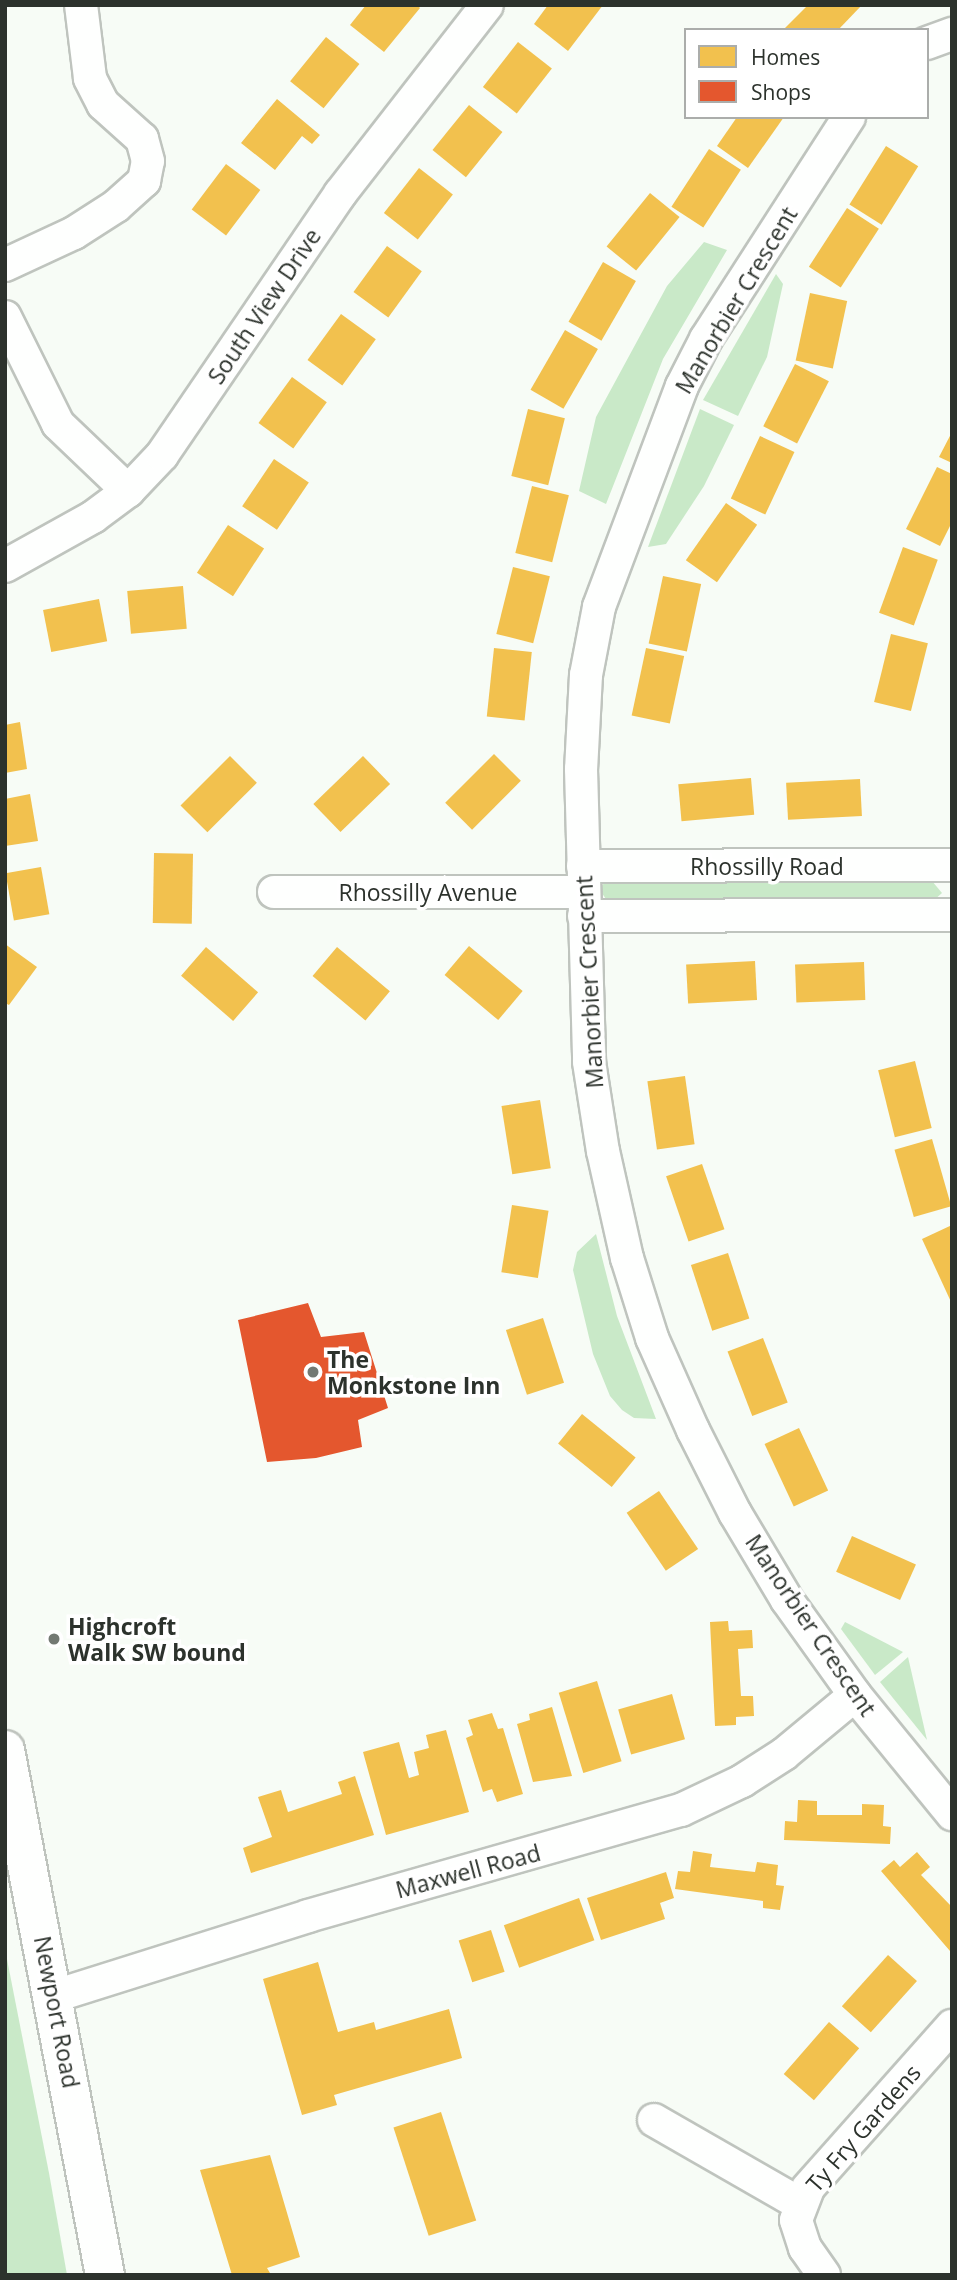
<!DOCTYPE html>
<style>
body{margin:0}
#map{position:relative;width:957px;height:2280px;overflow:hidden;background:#f7fcf6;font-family:"Open Sans",sans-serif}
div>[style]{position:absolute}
.green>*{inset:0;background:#c9e9c8}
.homes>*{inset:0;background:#f2c14e;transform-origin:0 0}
.shops>*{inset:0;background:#e4572e}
.roads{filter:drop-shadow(2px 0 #bfc4be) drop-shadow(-2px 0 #bfc4be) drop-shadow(0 2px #bfc4be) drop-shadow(0 -2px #bfc4be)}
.street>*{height:32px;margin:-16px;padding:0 16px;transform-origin:16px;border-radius:16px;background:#fefffe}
.secondary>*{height:38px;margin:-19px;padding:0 19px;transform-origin:19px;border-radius:19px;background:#fefffe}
.dots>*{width:19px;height:19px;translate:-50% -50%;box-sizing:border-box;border:4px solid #fff;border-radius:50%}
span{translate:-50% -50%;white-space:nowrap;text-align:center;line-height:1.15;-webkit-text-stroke:7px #fff;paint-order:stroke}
.street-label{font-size:23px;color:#2c322c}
.poi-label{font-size:23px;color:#2c322c;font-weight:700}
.left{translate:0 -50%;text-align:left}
.frame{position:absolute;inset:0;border:7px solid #2c322c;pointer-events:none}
.legend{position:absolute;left:684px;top:28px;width:245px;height:91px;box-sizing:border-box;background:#fff;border:2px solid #abadab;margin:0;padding:9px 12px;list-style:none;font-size:21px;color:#2c322c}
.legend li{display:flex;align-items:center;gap:14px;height:35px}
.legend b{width:35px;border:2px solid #abadab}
</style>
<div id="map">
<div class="green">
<i style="clip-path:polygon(704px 242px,727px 250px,663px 359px,606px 504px,579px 491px,596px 417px,667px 286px)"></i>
<i style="clip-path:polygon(776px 274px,783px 284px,767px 357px,738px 416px,703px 400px)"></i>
<i style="clip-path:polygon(700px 409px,734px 425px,704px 486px,666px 544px,648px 547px)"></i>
<i style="clip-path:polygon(607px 880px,932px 881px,942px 893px,933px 901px,608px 902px,599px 889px)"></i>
<i style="clip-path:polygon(596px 1234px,617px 1316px,656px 1419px,634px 1418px,622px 1410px,610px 1396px,593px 1354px,573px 1270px,577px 1252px)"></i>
<i style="clip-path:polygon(845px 1622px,903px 1652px,875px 1675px,841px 1629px)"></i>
<i style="clip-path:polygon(908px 1657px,927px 1740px,880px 1682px)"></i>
<i style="clip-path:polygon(5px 1949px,49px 2173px,67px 2275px,5px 2275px)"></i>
</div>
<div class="homes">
<i style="clip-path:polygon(366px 5px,417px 5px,420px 8px,384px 52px,350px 25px)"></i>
<i style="clip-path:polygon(548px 5px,603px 5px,568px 51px,534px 24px)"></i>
<i style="clip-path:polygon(808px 5px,862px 5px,838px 30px,783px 30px)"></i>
<i style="left:326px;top:37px;width:43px;height:57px;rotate:39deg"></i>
<i style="left:518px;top:42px;width:43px;height:57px;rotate:38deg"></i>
<i style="clip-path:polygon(277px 99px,320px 135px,312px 144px,302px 136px,275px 170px,241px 143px)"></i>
<i style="left:469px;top:105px;width:43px;height:58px;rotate:39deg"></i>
<i style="clip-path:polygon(737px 117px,784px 117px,748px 168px,717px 146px)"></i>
<i style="left:886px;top:146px;width:38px;height:69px;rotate:32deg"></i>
<i style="left:709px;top:149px;width:38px;height:69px;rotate:33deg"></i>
<i style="left:226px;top:164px;width:43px;height:57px;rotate:37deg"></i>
<i style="left:419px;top:168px;width:43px;height:57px;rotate:38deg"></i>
<i style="left:650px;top:193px;width:38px;height:69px;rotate:39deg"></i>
<i style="left:847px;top:208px;width:38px;height:70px;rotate:33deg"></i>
<i style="left:387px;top:246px;width:43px;height:57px;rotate:36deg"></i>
<i style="left:603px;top:262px;width:38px;height:69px;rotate:30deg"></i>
<i style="left:810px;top:293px;width:38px;height:69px;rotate:12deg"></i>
<i style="left:341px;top:314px;width:43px;height:57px;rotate:36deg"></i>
<i style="left:565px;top:330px;width:38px;height:69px;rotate:30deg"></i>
<i style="left:795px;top:364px;width:38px;height:70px;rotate:27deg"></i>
<i style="left:292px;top:377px;width:43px;height:57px;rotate:36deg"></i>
<i style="left:528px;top:409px;width:38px;height:69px;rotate:14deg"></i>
<i style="clip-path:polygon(952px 432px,952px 463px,939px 457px)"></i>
<i style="left:760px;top:436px;width:38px;height:69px;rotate:25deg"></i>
<i style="left:274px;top:459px;width:42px;height:57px;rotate:34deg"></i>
<i style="clip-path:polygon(937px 467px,952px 474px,952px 522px,940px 546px,906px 529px)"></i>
<i style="left:532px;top:486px;width:38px;height:69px;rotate:14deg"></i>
<i style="left:726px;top:503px;width:38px;height:70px;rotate:35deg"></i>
<i style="left:228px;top:525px;width:43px;height:57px;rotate:33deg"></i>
<i style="left:903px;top:547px;width:37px;height:70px;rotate:20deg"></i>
<i style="left:513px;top:567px;width:38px;height:69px;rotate:14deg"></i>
<i style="left:663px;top:576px;width:39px;height:69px;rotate:12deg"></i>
<i style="left:183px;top:586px;width:43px;height:56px;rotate:85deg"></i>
<i style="left:99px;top:599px;width:43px;height:57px;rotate:79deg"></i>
<i style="left:891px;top:634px;width:38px;height:70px;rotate:14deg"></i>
<i style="left:494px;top:648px;width:38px;height:69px;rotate:6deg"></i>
<i style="left:646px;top:648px;width:39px;height:69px;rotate:12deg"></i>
<i style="clip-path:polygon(20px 722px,27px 769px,5px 773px,5px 725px)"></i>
<i style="left:494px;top:754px;width:38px;height:69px;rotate:45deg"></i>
<i style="left:230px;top:756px;width:38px;height:70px;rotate:45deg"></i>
<i style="left:363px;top:756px;width:39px;height:69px;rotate:46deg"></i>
<i style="left:751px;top:778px;width:37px;height:73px;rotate:85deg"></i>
<i style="left:860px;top:779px;width:37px;height:74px;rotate:87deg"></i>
<i style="clip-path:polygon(30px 794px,38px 841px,5px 846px,5px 799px)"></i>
<i style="left:154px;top:853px;width:39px;height:70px;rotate:1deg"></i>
<i style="left:41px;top:867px;width:48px;height:36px;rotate:80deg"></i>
<i style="clip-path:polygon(5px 944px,37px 967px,9px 1005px,5px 1003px)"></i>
<i style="left:469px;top:946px;width:70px;height:38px;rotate:40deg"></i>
<i style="left:206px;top:947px;width:69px;height:38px;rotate:41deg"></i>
<i style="left:337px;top:947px;width:69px;height:38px;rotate:40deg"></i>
<i style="left:755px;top:961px;width:39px;height:69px;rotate:87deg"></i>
<i style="left:864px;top:962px;width:38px;height:69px;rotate:88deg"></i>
<i style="left:915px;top:1061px;width:69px;height:38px;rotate:76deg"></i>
<i style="left:685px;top:1076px;width:69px;height:38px;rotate:82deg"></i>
<i style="left:540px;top:1100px;width:69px;height:39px;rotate:81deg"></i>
<i style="left:932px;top:1139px;width:70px;height:39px;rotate:74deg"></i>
<i style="left:702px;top:1164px;width:69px;height:38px;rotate:71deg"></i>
<i style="left:512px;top:1205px;width:37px;height:68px;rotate:9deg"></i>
<i style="clip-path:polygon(952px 1225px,952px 1304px,922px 1239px)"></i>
<i style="left:728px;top:1253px;width:69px;height:39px;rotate:72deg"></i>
<i style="left:543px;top:1318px;width:68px;height:39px;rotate:72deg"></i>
<i style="left:763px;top:1338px;width:69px;height:38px;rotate:69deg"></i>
<i style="left:582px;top:1414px;width:69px;height:38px;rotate:39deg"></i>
<i style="left:799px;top:1428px;width:69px;height:38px;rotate:65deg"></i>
<i style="left:659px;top:1491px;width:70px;height:39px;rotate:56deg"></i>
<i style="left:852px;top:1536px;width:70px;height:39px;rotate:24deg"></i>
<i style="clip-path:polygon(728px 1621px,729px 1631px,752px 1630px,753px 1648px,738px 1649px,741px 1696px,753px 1696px,754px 1716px,736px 1717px,736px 1725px,715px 1726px,710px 1622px)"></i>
<i style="left:597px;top:1681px;width:84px;height:40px;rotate:73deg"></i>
<i style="left:672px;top:1694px;width:47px;height:56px;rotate:74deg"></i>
<i style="clip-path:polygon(552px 1707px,572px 1776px,533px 1782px,517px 1724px,530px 1720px,529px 1714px)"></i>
<i style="clip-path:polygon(492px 1713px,498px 1729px,503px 1728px,523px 1794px,497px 1802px,492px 1789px,483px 1792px,466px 1738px,473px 1735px,468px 1720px)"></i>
<i style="clip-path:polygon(446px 1730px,469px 1812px,386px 1835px,363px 1752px,399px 1742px,409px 1778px,419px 1775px,414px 1752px,429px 1748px,426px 1735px)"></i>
<i style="clip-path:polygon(355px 1776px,374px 1835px,251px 1873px,243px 1848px,272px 1837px,258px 1797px,281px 1790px,288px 1812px,342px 1794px,338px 1782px)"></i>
<i style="clip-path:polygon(798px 1800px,817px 1801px,817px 1815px,862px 1815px,862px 1804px,884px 1805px,883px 1826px,891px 1827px,890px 1844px,784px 1840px,785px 1821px,797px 1822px)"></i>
<i style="clip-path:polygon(693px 1851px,712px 1854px,710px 1867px,755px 1872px,757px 1862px,778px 1865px,776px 1885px,784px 1886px,780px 1910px,763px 1908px,763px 1901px,675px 1889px,678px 1871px,690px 1872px)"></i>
<i style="clip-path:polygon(917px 1852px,930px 1867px,921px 1875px,952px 1907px,950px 1951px,881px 1871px,894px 1860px,900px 1867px)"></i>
<i style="clip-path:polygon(666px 1872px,674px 1898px,660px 1903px,665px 1919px,601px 1940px,587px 1898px)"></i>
<i style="left:579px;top:1898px;width:45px;height:80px;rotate:70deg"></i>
<i style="left:491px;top:1930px;width:44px;height:34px;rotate:72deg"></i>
<i style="left:888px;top:1955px;width:39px;height:69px;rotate:42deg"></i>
<i style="clip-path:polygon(318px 1962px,338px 2032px,374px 2022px,376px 2030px,449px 2009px,462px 2058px,334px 2095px,337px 2105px,302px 2115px,263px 1979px)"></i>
<i style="left:829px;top:2022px;width:40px;height:69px;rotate:41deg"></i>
<i style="left:441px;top:2112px;width:114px;height:50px;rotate:72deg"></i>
<i style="clip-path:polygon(270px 2155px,300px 2257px,267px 2268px,270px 2273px,266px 2275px,232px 2275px,200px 2170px)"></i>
</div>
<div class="shops">
<i style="clip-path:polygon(308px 1303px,321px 1337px,364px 1332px,388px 1408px,358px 1420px,362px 1447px,316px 1458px,267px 1462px,238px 1320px)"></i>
</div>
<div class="roads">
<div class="street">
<i style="left:927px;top:43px;width:27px;rotate:-20deg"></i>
<i style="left:849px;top:117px;width:264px;rotate:122.8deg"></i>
<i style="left:706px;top:339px;width:53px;rotate:117.1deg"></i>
<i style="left:682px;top:386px;width:236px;rotate:110.6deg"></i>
<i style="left:599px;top:607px;width:69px;rotate:100.8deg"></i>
<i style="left:586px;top:675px;width:94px;rotate:93deg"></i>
<i style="left:581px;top:769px;width:293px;rotate:88.4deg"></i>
<i style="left:589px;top:1062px;width:90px;rotate:81.1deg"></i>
<i style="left:603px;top:1151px;width:110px;rotate:77.4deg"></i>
<i style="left:627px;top:1258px;width:84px;rotate:72.6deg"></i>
<i style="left:652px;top:1338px;width:101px;rotate:66deg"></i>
<i style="left:693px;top:1430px;width:93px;rotate:63.2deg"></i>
<i style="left:735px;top:1513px;width:101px;rotate:59.1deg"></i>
<i style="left:787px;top:1600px;width:117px;rotate:54.4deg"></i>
<i style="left:855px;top:1695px;width:154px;rotate:50.8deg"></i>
<i style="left:5px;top:265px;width:76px;rotate:-24.9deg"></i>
<i style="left:74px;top:233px;width:50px;rotate:-32.7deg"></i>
<i style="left:116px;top:206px;width:38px;rotate:-42deg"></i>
<i style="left:144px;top:181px;width:20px;rotate:-79deg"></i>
<i style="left:148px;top:161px;width:23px;rotate:-105deg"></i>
<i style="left:142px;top:139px;width:52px;rotate:-138.1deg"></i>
<i style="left:103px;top:104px;width:29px;rotate:-117deg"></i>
<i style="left:90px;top:78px;width:74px;rotate:-97deg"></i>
<i style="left:5px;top:317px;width:119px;rotate:63.6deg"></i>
<i style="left:58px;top:424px;width:97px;rotate:43.7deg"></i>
<i style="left:5px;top:566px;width:101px;rotate:-29.1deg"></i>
<i style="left:93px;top:517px;width:44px;rotate:-36.6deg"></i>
<i style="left:128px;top:491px;width:50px;rotate:-46.6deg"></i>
<i style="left:162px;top:455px;width:316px;rotate:-55.7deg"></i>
<i style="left:340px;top:194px;width:239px;rotate:-52.1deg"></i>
<i style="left:583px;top:866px;width:369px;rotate:-0.2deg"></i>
<i style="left:274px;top:892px;width:309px"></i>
<i style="left:584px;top:916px;width:368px;rotate:-0.2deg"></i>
<i style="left:55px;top:1996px;width:265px;rotate:-17.5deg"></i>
<i style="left:308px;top:1916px;width:388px;rotate:-15.9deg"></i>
<i style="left:681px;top:1810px;width:68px;rotate:-25.4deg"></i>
<i style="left:742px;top:1781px;width:50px;rotate:-32.7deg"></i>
<i style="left:784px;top:1754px;width:92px;rotate:-39.7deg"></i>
<i style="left:654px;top:2120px;width:168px;rotate:29.9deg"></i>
<i style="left:824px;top:2275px;width:33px;rotate:-125deg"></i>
<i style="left:805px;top:2248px;width:29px;rotate:-108deg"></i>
<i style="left:796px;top:2220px;width:34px;rotate:-69deg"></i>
<i style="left:808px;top:2188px;width:217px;rotate:-48.4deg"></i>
</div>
<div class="secondary">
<i style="left:5px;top:1750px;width:534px;rotate:79.22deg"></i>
</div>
</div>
<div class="dots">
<i style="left:313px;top:1372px;background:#737973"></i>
<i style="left:54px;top:1639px;background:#737973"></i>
</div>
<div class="street-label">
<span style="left:736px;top:300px;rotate:-59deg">Manorbier Crescent</span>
<span style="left:264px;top:306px;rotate:-56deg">South View Drive</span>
<span style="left:767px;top:866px">Rhossilly Road</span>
<span style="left:428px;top:892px">Rhossilly Avenue</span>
<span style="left:589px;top:982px;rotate:-93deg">Manorbier Crescent</span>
<span style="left:811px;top:1625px;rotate:56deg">Manorbier Crescent</span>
<span style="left:468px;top:1871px;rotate:-15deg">Maxwell Road</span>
<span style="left:57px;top:2012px;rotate:79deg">Newport Road</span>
<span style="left:863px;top:2128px;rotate:-49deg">Ty Fry Gardens</span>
</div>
<div class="poi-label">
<span class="left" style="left:327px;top:1372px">The<br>Monkstone Inn</span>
<span class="left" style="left:68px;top:1639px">Highcroft<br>Walk SW bound</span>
</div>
<div class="frame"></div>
<ul class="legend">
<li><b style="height:19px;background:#f2c14e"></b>Homes</li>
<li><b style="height:19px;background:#e4572e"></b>Shops</li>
</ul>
</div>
